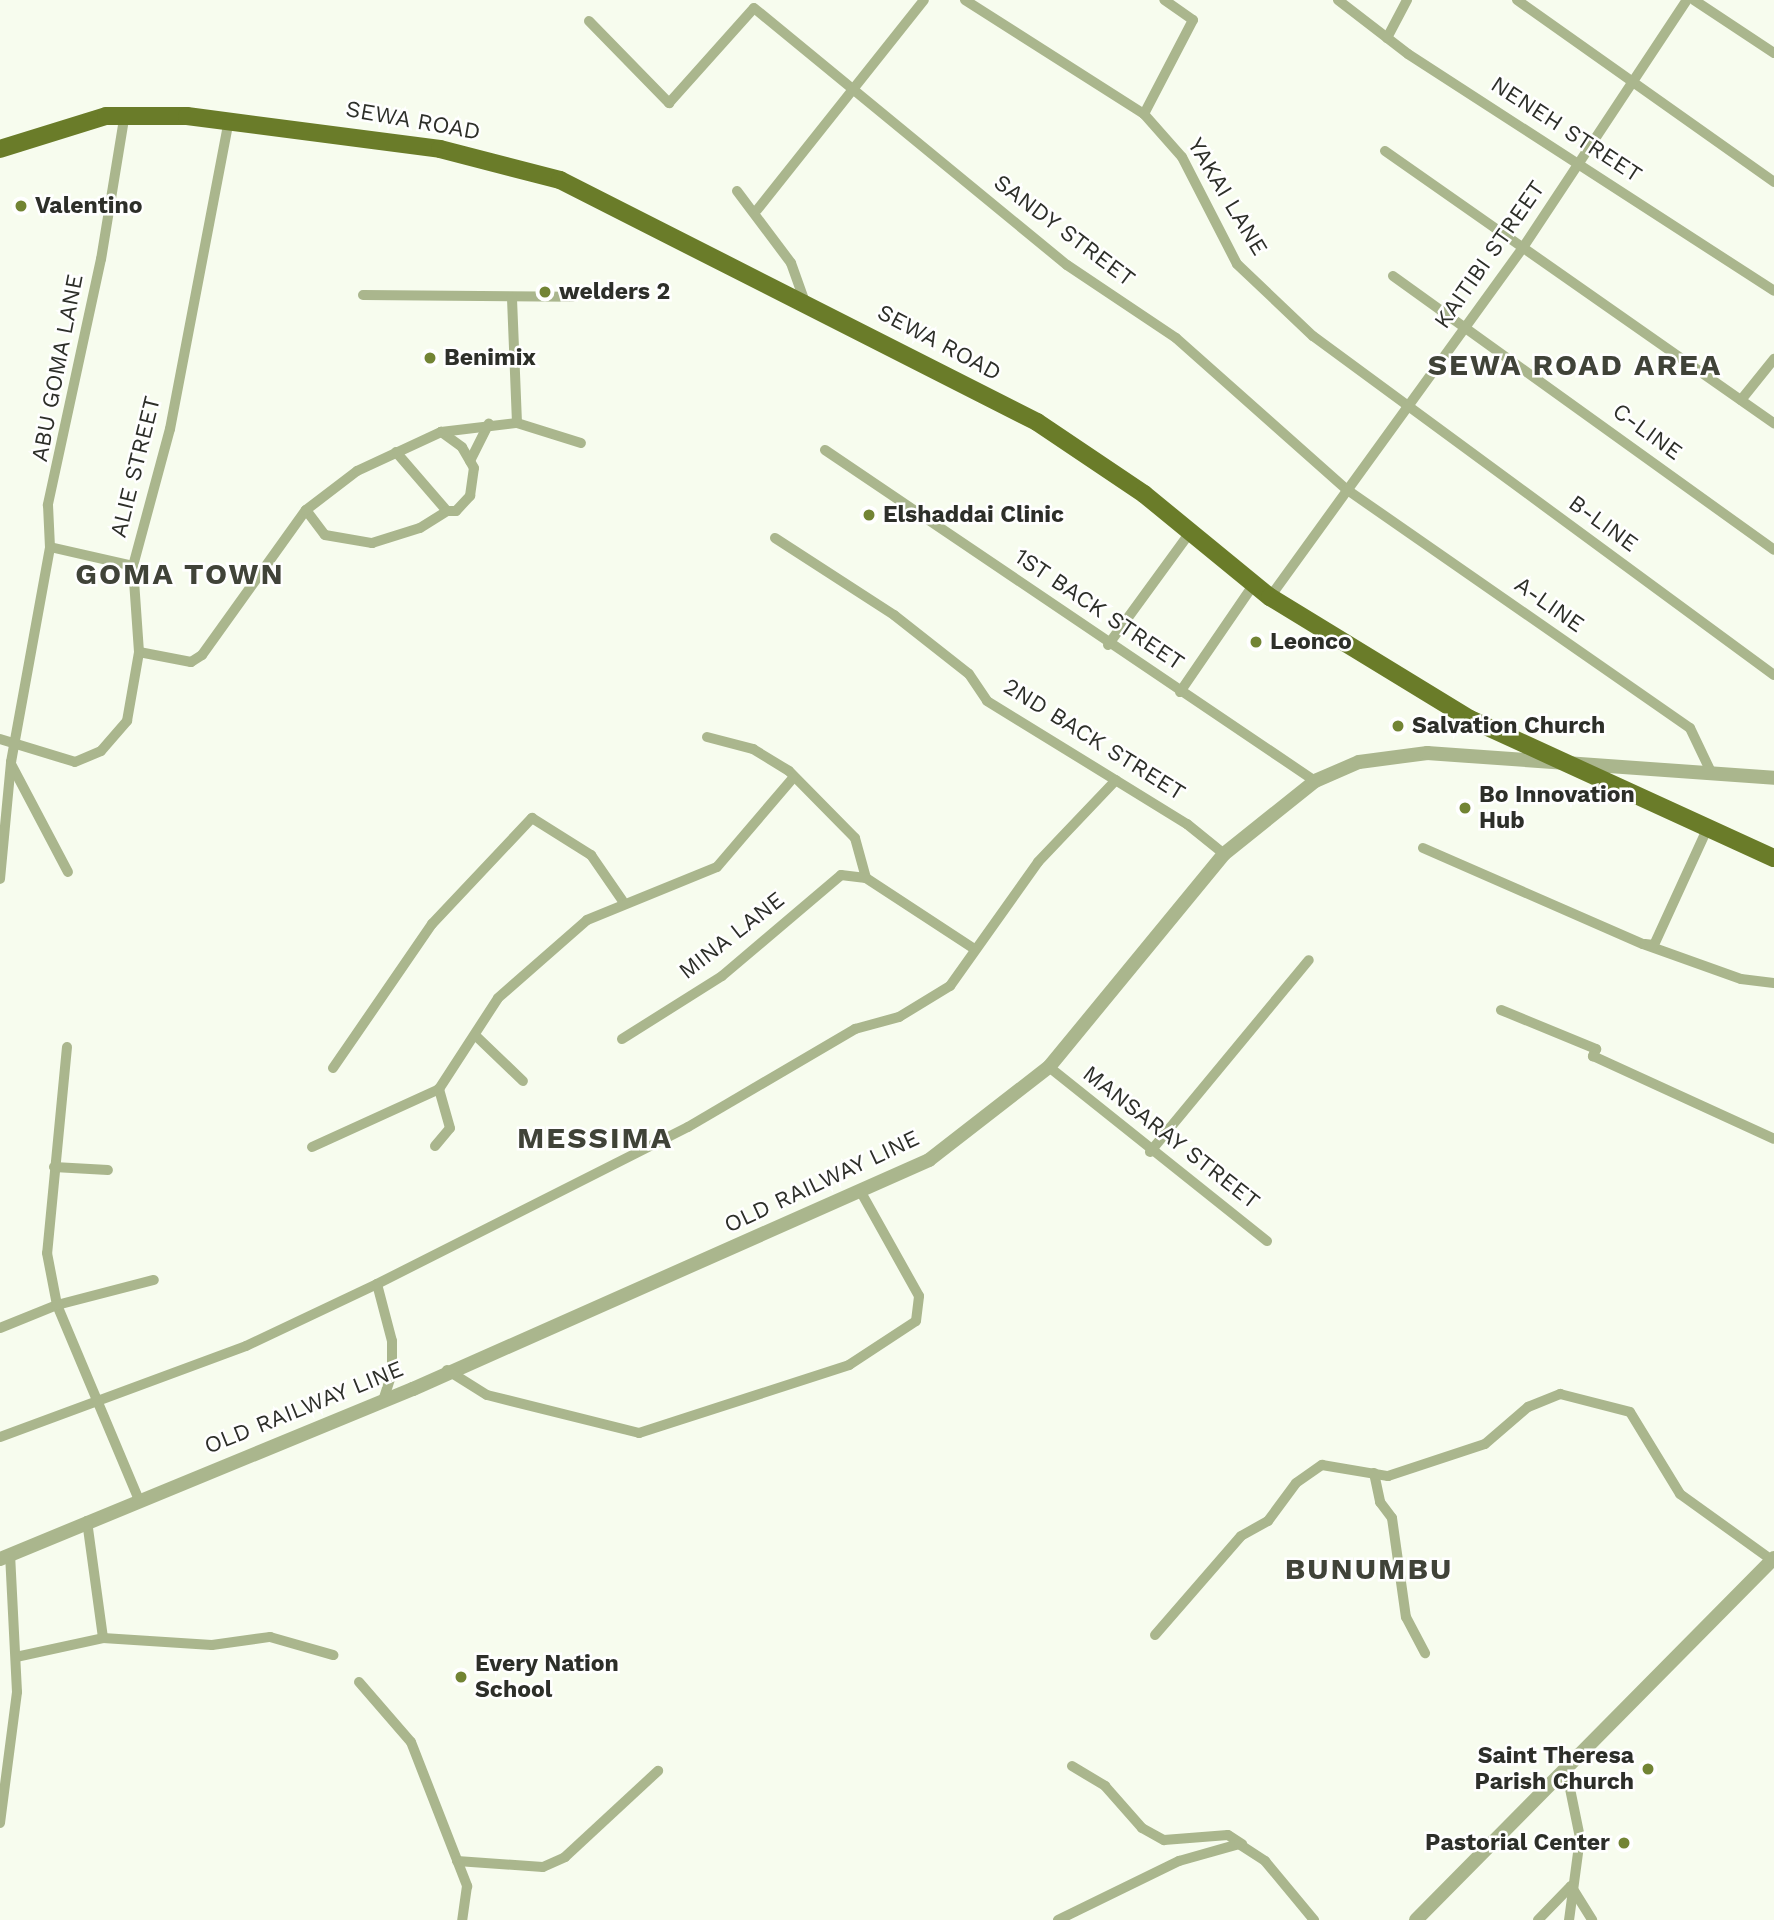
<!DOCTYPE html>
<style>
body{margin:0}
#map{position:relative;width:1774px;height:1920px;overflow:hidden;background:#f7fcee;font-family:"Work Sans",sans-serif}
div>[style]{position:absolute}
.minor>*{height:10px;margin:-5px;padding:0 5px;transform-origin:5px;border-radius:5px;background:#aab68d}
.tertiary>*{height:14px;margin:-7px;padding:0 7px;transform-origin:7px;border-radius:7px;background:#aab68d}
.primary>*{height:18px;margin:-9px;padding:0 9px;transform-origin:9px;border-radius:9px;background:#6a7c29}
.dots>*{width:19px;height:19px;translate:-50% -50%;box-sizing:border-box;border:4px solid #fff;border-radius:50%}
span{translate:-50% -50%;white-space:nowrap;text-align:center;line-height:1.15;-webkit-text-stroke:5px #fff;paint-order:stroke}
.street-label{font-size:23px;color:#2d2f29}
.poi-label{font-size:23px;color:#2d2f29;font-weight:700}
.left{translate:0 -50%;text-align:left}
.right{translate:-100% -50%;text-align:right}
.district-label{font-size:30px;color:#404338;font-weight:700;letter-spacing:2px}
</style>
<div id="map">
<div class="minor">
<i style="left:965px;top:0;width:212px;rotate:32.5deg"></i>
<i style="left:1144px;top:114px;width:57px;rotate:48.5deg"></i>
<i style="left:1182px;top:157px;width:120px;rotate:62.8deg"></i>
<i style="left:1237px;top:264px;width:105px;rotate:43.5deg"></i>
<i style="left:1313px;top:336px;width:572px;rotate:36.33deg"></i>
<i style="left:1338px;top:0;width:88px;rotate:37.6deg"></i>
<i style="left:1408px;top:54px;width:436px;rotate:32.9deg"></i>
<i style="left:1517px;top:0;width:315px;rotate:35.3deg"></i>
<i style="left:1694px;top:0;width:96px;rotate:33.5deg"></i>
<i style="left:589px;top:21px;width:115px;rotate:45.7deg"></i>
<i style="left:669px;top:103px;width:127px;rotate:-48.2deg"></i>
<i style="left:754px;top:8px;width:405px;rotate:39.4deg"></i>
<i style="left:1067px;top:265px;width:131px;rotate:33.8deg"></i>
<i style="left:1176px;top:338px;width:227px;rotate:41.6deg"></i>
<i style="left:1346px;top:489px;width:419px;rotate:34.8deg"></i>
<i style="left:1690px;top:728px;width:47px;rotate:64.5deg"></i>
<i style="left:1387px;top:38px;width:43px;rotate:-62.2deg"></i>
<i style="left:125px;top:113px;width:148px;rotate:99.3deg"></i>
<i style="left:101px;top:259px;width:252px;rotate:102.2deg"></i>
<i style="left:48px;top:505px;width:42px;rotate:87.3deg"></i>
<i style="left:50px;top:547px;width:85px;rotate:12.9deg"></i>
<i style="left:1144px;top:114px;width:106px;rotate:-62.5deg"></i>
<i style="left:1193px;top:20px;width:35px;rotate:-145deg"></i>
<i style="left:1385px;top:151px;width:475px;rotate:35deg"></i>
<i style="left:737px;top:191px;width:90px;rotate:53.1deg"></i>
<i style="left:791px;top:263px;width:41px;rotate:70.3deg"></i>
<i style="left:757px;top:210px;width:268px;rotate:-51.5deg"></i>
<i style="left:1393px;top:276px;width:469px;rotate:35.7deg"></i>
<i style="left:363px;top:295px;width:209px;rotate:0.5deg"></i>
<i style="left:1741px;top:400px;width:53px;rotate:-51.2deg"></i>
<i style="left:517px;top:423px;width:67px;rotate:17.4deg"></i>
<i style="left:825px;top:450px;width:591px;rotate:34.04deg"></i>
<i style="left:396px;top:452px;width:78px;rotate:49.2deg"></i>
<i style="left:447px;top:511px;width:9px"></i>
<i style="left:456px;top:511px;width:21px;rotate:-47deg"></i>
<i style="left:470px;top:496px;width:28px;rotate:-82deg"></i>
<i style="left:474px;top:468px;width:24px;rotate:-120deg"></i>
<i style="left:462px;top:447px;width:26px;rotate:-144deg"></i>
<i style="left:470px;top:461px;width:42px;rotate:-63.4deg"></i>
<i style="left:306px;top:510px;width:31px;rotate:53deg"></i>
<i style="left:325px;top:535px;width:48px;rotate:9.7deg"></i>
<i style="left:372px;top:543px;width:50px;rotate:-17.4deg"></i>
<i style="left:420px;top:528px;width:32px;rotate:-32deg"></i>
<i style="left:775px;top:538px;width:142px;rotate:32.9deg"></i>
<i style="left:894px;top:615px;width:95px;rotate:38.2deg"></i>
<i style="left:969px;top:674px;width:32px;rotate:56deg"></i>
<i style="left:987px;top:701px;width:235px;rotate:31.6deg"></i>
<i style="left:1187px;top:824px;width:48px;rotate:39deg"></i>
<i style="left:1270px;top:597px;width:430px;rotate:-54.1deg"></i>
<i style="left:1522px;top:249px;width:299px;rotate:-56.5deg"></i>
<i style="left:1108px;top:645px;width:137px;rotate:-53.9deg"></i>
<i style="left:139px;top:652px;width:53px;rotate:10.9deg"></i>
<i style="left:191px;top:662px;width:13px;rotate:-32deg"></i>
<i style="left:202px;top:655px;width:178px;rotate:-54.4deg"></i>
<i style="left:306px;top:510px;width:64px;rotate:-37.4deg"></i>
<i style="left:357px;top:471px;width:93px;rotate:-24.9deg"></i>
<i style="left:441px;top:432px;width:77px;rotate:-6.8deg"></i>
<i style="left:517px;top:423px;width:126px;rotate:-92.3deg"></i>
<i style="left:1180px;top:692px;width:131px;rotate:-55.6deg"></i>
<i style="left:707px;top:737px;width:48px;rotate:14.6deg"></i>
<i style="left:753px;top:749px;width:42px;rotate:31.4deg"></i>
<i style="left:789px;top:771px;width:94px;rotate:45.4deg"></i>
<i style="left:855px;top:838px;width:41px;rotate:74.6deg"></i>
<i style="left:866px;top:878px;width:128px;rotate:33.2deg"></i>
<i style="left:0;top:739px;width:78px;rotate:17deg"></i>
<i style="left:75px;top:762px;width:28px;rotate:-23deg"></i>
<i style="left:101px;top:751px;width:40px;rotate:-49deg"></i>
<i style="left:127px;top:721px;width:70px;rotate:-80.1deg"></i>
<i style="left:139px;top:652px;width:86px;rotate:-94deg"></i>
<i style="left:133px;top:566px;width:142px;rotate:-74.9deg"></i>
<i style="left:170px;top:429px;width:315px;rotate:-79.2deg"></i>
<i style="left:11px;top:764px;width:122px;rotate:62.2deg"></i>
<i style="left:1423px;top:848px;width:240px;rotate:23.6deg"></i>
<i style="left:1643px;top:944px;width:104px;rotate:19.7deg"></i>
<i style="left:1741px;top:979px;width:33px;rotate:7deg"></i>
<i style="left:0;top:879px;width:118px;rotate:-84.6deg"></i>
<i style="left:11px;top:762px;width:219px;rotate:-79.7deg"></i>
<i style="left:1645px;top:944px;width:9px;rotate:6deg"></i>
<i style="left:1654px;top:945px;width:132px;rotate:-65.4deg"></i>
<i style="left:1501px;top:1010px;width:103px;rotate:22.3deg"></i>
<i style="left:1596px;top:1049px;width:8px;rotate:113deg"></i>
<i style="left:1593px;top:1056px;width:199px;rotate:24.6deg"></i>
<i style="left:476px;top:1036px;width:65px;rotate:43.8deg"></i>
<i style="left:622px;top:1039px;width:118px;rotate:-32.2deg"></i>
<i style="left:722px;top:976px;width:156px;rotate:-40.3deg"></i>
<i style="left:841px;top:875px;width:25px;rotate:7deg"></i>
<i style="left:67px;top:1047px;width:207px;rotate:95.5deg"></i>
<i style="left:47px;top:1253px;width:53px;rotate:79.1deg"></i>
<i style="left:57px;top:1305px;width:209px;rotate:67.2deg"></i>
<i style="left:1049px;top:1067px;width:279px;rotate:38.6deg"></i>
<i style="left:333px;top:1068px;width:175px;rotate:-55.5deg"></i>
<i style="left:432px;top:924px;width:146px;rotate:-46.7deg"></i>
<i style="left:532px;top:818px;width:70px;rotate:32.1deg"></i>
<i style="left:591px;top:855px;width:55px;rotate:55.4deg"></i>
<i style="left:435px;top:1146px;width:23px;rotate:-50deg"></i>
<i style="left:450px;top:1128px;width:41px;rotate:-105.8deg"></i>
<i style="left:312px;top:1147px;width:140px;rotate:-24.5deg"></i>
<i style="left:439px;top:1089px;width:108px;rotate:-57deg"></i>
<i style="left:498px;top:998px;width:118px;rotate:-41.2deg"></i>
<i style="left:587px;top:920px;width:140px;rotate:-22.2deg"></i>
<i style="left:717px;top:867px;width:117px;rotate:-49.5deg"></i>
<i style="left:1150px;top:1152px;width:249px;rotate:-50.4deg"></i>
<i style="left:54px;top:1167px;width:54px;rotate:3.2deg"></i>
<i style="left:377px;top:1284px;width:348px;rotate:-26.8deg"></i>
<i style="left:688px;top:1127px;width:194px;rotate:-30.4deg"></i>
<i style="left:855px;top:1029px;width:46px;rotate:-15.3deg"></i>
<i style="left:899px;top:1017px;width:60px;rotate:-31.3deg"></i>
<i style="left:950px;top:986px;width:152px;rotate:-54.6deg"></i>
<i style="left:1038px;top:862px;width:113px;rotate:-46.4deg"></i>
<i style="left:0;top:1328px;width:61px;rotate:-22deg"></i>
<i style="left:57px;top:1305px;width:100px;rotate:-14.5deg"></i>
<i style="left:447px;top:1370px;width:47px;rotate:32deg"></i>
<i style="left:487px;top:1395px;width:157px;rotate:14deg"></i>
<i style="left:639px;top:1433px;width:221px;rotate:-17.9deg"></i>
<i style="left:849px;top:1365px;width:80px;rotate:-33.3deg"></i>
<i style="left:916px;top:1321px;width:25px;rotate:-83deg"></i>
<i style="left:919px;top:1296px;width:117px;rotate:-119.2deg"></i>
<i style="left:0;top:1437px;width:262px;rotate:-20.3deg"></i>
<i style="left:246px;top:1346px;width:145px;rotate:-25.3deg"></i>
<i style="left:377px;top:1284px;width:59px;rotate:75.3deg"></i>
<i style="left:392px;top:1341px;width:32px;rotate:90deg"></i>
<i style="left:392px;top:1373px;width:29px;rotate:108deg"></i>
<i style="left:1374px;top:1473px;width:30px;rotate:78deg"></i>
<i style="left:1380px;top:1502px;width:20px;rotate:53deg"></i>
<i style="left:1392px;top:1518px;width:100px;rotate:82deg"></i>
<i style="left:1406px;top:1617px;width:41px;rotate:62.2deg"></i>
<i style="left:87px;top:1521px;width:118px;rotate:82.2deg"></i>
<i style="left:1155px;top:1635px;width:131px;rotate:-49deg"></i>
<i style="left:1241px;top:1536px;width:31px;rotate:-29deg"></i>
<i style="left:1268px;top:1521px;width:47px;rotate:-53.6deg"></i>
<i style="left:1296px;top:1483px;width:32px;rotate:-35deg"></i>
<i style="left:1322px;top:1465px;width:67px;rotate:9.5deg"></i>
<i style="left:1388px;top:1476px;width:102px;rotate:-18.3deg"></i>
<i style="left:1485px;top:1444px;width:57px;rotate:-40.7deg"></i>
<i style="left:1528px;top:1407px;width:35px;rotate:-22deg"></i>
<i style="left:1560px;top:1394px;width:72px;rotate:14.4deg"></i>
<i style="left:1630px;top:1412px;width:96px;rotate:58.6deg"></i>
<i style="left:1680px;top:1494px;width:113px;rotate:35.7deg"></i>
<i style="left:16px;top:1657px;width:89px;rotate:-12.3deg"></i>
<i style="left:103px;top:1638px;width:109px;rotate:3.7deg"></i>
<i style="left:212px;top:1645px;width:59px;rotate:-7.9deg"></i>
<i style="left:270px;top:1637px;width:66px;rotate:15.9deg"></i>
<i style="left:359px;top:1682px;width:79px;rotate:49.1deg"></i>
<i style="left:411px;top:1742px;width:155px;rotate:68.7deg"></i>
<i style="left:467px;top:1886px;width:34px;rotate:98deg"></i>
<i style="left:1072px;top:1766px;width:39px;rotate:31deg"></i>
<i style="left:1105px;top:1786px;width:56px;rotate:48.6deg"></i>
<i style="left:1142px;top:1828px;width:25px;rotate:29deg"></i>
<i style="left:1164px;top:1840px;width:64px;rotate:-4.5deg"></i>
<i style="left:1228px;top:1835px;width:17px;rotate:33deg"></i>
<i style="left:1566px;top:1769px;width:70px;rotate:78.5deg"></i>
<i style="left:1580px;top:1838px;width:83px;rotate:97.6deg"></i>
<i style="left:0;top:1823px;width:132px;rotate:-82.6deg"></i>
<i style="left:17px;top:1692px;width:137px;rotate:-92.9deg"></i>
<i style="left:457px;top:1861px;width:86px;rotate:4deg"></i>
<i style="left:543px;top:1867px;width:24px;rotate:-24deg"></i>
<i style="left:565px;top:1857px;width:127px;rotate:-42.8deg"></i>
<i style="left:1571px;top:1886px;width:40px;rotate:58deg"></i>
<i style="left:1058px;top:1920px;width:135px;rotate:-26deg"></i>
<i style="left:1179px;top:1861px;width:62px;rotate:-15.8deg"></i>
<i style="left:1239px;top:1844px;width:31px;rotate:33deg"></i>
<i style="left:1265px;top:1861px;width:77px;rotate:50.3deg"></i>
<i style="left:1538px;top:1920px;width:47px;rotate:-45.9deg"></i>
</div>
<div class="tertiary">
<i style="left:0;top:1559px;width:447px;rotate:-22.4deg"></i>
<i style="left:413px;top:1389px;width:565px;rotate:-23.93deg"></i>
<i style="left:929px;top:1160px;width:152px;rotate:-37.8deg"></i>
<i style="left:1049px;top:1067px;width:276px;rotate:-50.6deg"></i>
<i style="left:1224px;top:854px;width:117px;rotate:-38.7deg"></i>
<i style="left:1315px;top:781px;width:48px;rotate:-23.4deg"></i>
<i style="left:1359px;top:762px;width:69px;rotate:-7.5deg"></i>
<i style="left:1427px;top:753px;width:348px;rotate:4.1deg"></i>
<i style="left:1416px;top:1920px;width:509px;rotate:-45.32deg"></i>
</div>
<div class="primary">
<i style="left:0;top:149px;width:111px;rotate:-17.3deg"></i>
<i style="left:106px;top:116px;width:81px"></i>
<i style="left:187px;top:116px;width:255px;rotate:7.4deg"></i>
<i style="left:440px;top:149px;width:124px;rotate:14.5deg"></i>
<i style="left:560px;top:180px;width:535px;rotate:26.9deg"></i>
<i style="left:1037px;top:422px;width:129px;rotate:33.9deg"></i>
<i style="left:1144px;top:494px;width:163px;rotate:39.3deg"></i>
<i style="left:1270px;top:597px;width:234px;rotate:31.4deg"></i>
<i style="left:1470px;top:719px;width:334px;rotate:24.6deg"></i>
</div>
<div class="dots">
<i style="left:21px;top:206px;background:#728434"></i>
<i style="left:545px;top:292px;background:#728434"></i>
<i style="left:430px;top:358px;background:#728434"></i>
<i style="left:869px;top:515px;background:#728434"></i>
<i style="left:1256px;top:642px;background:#728434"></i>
<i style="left:1398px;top:726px;background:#728434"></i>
<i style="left:1465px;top:808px;background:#728434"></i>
<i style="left:461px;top:1677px;background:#728434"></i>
<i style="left:1648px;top:1769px;background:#728434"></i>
<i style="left:1624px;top:1843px;background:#728434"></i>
</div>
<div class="street-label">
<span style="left:413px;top:121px;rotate:10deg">SEWA ROAD</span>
<span style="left:1566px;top:130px;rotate:33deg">NENEH STREET</span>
<span style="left:1227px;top:197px;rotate:59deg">YAKAI LANE</span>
<span style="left:1064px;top:231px;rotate:37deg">SANDY STREET</span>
<span style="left:1490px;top:255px;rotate:-55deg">KAITIBI STREET</span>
<span style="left:939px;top:343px;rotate:28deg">SEWA ROAD</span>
<span style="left:58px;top:368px;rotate:-79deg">ABU GOMA LANE</span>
<span style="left:1647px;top:432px;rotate:36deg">C-LINE</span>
<span style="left:136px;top:467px;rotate:-76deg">ALIE STREET</span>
<span style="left:1603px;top:524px;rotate:36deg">B-LINE</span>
<span style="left:1549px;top:605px;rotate:35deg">A-LINE</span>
<span style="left:1099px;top:610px;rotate:34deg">1ST BACK STREET</span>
<span style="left:1094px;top:740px;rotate:32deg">2ND BACK STREET</span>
<span style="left:732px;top:936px;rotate:-38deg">MINA LANE</span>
<span style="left:1171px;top:1138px;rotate:38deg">MANSARAY STREET</span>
<span style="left:822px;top:1182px;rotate:-25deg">OLD RAILWAY LINE</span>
<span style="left:304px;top:1408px;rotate:-22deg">OLD RAILWAY LINE</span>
</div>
<div class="poi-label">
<span class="left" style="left:35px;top:206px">Valentino</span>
<span class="left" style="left:559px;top:292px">welders 2</span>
<span class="left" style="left:444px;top:358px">Benimix</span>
<span class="left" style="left:883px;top:515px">Elshaddai Clinic</span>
<span class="left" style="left:1270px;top:642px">Leonco</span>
<span class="left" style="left:1412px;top:726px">Salvation Church</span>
<span class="left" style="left:1479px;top:808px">Bo Innovation<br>Hub</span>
<span class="left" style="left:475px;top:1677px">Every Nation<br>School</span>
<span class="right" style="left:1634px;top:1769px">Saint Theresa<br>Parish Church</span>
<span class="right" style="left:1610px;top:1843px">Pastorial Center</span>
</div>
<div class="district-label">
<span style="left:1575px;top:365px">SEWA ROAD AREA</span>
<span style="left:180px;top:574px">GOMA TOWN</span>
<span style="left:595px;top:1138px">MESSIMA</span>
<span style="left:1369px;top:1569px">BUNUMBU</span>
</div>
</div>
